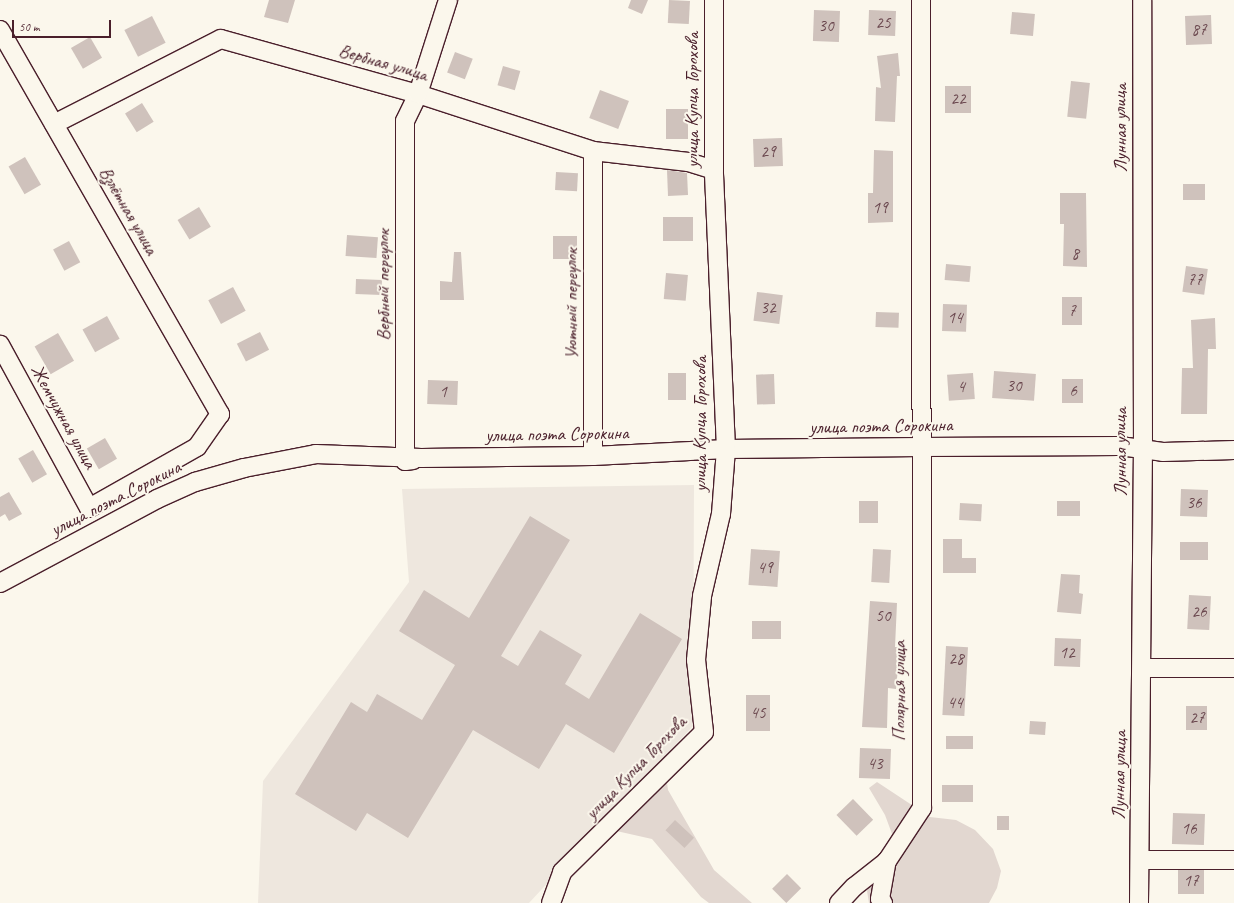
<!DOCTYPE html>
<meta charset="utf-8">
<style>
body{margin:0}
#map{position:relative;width:1234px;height:903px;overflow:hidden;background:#fbf7ec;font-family:Caveat,sans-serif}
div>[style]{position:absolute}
.built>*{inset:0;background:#eee7de}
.green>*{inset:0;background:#e2d7d0}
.building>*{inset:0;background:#cfc2bc;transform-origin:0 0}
.roads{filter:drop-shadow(1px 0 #4a1f2b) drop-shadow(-1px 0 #4a1f2b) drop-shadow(0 1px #4a1f2b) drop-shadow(0 -1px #4a1f2b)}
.minor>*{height:18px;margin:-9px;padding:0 9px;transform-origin:9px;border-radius:9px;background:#fbf7ec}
span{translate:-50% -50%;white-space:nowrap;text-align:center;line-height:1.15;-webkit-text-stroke:4px #fbf7ec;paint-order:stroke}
.number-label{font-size:17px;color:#6b484f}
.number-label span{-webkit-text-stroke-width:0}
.street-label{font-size:19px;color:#4a1f2b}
.scale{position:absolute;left:12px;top:20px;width:99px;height:18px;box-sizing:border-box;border:2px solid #4a1f2b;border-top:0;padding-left:5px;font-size:12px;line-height:14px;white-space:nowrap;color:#4a1f2b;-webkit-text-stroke:3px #fbf7ec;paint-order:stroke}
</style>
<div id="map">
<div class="built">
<i style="clip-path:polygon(694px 485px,693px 726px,529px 903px,258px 903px,263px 781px,409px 582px,402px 489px)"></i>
</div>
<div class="green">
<i style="clip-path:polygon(664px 760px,668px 790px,714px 870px,752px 903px,709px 903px,701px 897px,652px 839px,612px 830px,602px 817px)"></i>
<i style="clip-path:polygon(877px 782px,930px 817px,956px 820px,975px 830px,993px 849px,1001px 871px,997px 888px,989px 903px,869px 903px,867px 891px,895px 842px,885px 815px,869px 788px)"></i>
</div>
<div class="building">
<i style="clip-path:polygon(269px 0,295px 0,288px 23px,264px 17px)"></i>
<i style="clip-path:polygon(631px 0,648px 0,642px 14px,628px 8px)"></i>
<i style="left:669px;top:0;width:21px;height:23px;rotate:3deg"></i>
<i style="left:814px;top:10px;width:26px;height:31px;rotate:2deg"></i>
<i style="left:869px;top:10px;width:27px;height:25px;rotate:2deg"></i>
<i style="left:1012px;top:12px;width:23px;height:22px;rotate:5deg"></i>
<i style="left:1211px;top:15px;width:29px;height:26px;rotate:88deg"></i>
<i style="left:152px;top:16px;width:30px;height:31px;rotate:63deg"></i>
<i style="left:90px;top:37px;width:24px;height:22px;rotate:60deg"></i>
<i style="left:455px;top:52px;width:19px;height:22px;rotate:21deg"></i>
<i style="clip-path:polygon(898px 53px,900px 76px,897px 76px,895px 122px,875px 121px,876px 87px,881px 88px,877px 56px)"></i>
<i style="left:503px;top:66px;width:18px;height:20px;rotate:16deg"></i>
<i style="left:1071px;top:81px;width:19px;height:36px;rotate:6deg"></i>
<i style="left:945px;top:86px;width:26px;height:27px"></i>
<i style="left:600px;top:90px;width:31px;height:30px;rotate:21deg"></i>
<i style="left:142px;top:103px;width:22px;height:20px;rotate:58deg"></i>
<i style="left:666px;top:109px;width:22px;height:30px"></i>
<i style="left:782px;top:138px;width:28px;height:29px;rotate:88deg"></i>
<i style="clip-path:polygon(874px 150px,893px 151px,893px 222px,868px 223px,868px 193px,873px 193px)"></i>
<i style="left:25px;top:157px;width:32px;height:19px;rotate:60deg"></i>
<i style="clip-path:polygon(667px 170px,687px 173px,688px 195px,668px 196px)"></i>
<i style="left:556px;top:172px;width:22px;height:18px;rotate:3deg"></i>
<i style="left:1183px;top:184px;width:22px;height:16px"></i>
<i style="clip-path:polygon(1060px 193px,1086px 193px,1087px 267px,1063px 266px,1064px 224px,1060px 224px)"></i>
<i style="left:199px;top:207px;width:23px;height:25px;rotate:59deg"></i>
<i style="left:663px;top:217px;width:30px;height:24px"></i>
<i style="left:347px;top:235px;width:31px;height:21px;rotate:4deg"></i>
<i style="left:553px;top:236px;width:24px;height:23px"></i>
<i style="left:69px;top:241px;width:24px;height:18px;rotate:62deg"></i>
<i style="clip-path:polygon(454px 252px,461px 252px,464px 300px,440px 300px,440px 281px,452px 282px)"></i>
<i style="left:946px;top:264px;width:25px;height:16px;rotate:5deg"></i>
<i style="left:1186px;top:266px;width:22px;height:26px;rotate:8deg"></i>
<i style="left:666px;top:273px;width:22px;height:26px;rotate:5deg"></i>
<i style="left:356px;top:279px;width:26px;height:15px;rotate:2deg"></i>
<i style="left:233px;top:287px;width:27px;height:28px;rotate:62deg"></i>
<i style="left:757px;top:292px;width:26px;height:29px;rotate:7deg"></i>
<i style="left:1062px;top:297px;width:20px;height:28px"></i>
<i style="left:943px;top:304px;width:24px;height:27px;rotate:2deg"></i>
<i style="left:876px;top:312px;width:23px;height:15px;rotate:2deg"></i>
<i style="left:107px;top:316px;width:26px;height:28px;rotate:61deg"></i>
<i style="clip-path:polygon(1215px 318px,1216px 349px,1208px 349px,1207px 414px,1181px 414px,1182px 368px,1193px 368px,1191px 320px)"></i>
<i style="left:260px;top:332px;width:20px;height:26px;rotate:63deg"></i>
<i style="left:58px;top:333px;width:32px;height:27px;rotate:60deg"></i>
<i style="left:994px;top:371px;width:42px;height:27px;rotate:4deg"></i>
<i style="left:668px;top:373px;width:18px;height:27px"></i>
<i style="left:973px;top:373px;width:26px;height:26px;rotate:86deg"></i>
<i style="left:774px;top:374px;width:30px;height:18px;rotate:88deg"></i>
<i style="left:1062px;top:379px;width:21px;height:24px"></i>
<i style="left:428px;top:380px;width:30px;height:24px;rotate:2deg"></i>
<i style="left:105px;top:438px;width:24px;height:21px;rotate:60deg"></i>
<i style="left:33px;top:450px;width:28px;height:17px;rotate:60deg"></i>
<i style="left:1181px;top:489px;width:27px;height:27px;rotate:2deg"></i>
<i style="clip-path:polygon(9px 492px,22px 514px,9px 521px,5px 514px,0 517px,0 497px)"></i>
<i style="left:859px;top:501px;width:19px;height:22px"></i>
<i style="left:1057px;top:501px;width:23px;height:15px"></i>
<i style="left:960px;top:503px;width:22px;height:17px;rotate:3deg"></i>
<i style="clip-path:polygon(530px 516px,570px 540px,501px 656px,518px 666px,540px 630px,582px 655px,565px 684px,589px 699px,640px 613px,682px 639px,614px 753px,566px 724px,539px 769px,473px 730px,408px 838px,367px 813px,356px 831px,295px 794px,351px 702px,367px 712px,377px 694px,422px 720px,455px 665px,399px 631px,424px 590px,469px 618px)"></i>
<i style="clip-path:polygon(943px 539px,962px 539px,962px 558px,976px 558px,976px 573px,943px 573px)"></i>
<i style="left:1180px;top:542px;width:28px;height:18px"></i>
<i style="left:751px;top:549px;width:29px;height:36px;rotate:4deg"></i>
<i style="left:873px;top:549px;width:18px;height:33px;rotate:3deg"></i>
<i style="clip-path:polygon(1061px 574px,1080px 575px,1079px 593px,1083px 594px,1081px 614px,1057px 612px)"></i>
<i style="left:1189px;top:595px;width:22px;height:34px;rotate:3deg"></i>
<i style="clip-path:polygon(870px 601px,897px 603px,895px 647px,900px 647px,896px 689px,888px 688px,887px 728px,862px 727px)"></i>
<i style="left:752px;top:621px;width:29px;height:18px"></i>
<i style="left:1055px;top:638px;width:26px;height:28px;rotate:2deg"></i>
<i style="left:946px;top:646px;width:22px;height:69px;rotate:3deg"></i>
<i style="left:746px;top:695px;width:24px;height:36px"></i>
<i style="left:1186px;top:706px;width:21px;height:24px"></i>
<i style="left:1030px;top:721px;width:16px;height:13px;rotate:4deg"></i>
<i style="left:946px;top:736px;width:27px;height:13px"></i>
<i style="left:860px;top:748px;width:31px;height:30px;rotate:2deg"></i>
<i style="left:973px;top:785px;width:17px;height:31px;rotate:90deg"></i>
<i style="left:853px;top:799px;width:29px;height:23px;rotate:46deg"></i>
<i style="left:1173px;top:813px;width:32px;height:31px;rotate:2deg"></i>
<i style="left:997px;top:816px;width:12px;height:14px"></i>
<i style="left:675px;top:820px;width:26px;height:14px;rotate:43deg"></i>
<i style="left:1178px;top:870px;width:26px;height:24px"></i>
<i style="left:787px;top:874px;width:20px;height:21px;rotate:45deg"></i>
</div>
<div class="roads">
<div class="minor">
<i style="left:0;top:30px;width:443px;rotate:60.2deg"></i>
<i style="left:220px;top:414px;width:40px;rotate:124.9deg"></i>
<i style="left:197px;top:447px;width:124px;rotate:150.5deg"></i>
<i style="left:89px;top:508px;width:186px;rotate:-118.6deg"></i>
<i style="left:54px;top:124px;width:187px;rotate:-27deg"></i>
<i style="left:221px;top:39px;width:205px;rotate:15.6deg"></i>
<i style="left:418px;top:94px;width:184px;rotate:18deg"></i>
<i style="left:593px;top:151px;width:96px;rotate:6.6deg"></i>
<i style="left:688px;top:162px;width:27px;rotate:17deg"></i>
<i style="left:593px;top:456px;width:305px;rotate:-90deg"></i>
<i style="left:413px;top:460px;width:8px;rotate:173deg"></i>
<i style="left:405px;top:461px;width:340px;rotate:-90deg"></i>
<i style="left:405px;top:121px;width:30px;rotate:-64deg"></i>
<i style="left:418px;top:94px;width:99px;rotate:-72.3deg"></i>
<i style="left:0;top:583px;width:178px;rotate:-28.1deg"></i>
<i style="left:157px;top:499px;width:42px;rotate:-24.1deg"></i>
<i style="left:195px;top:482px;width:51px;rotate:-15.9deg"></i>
<i style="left:244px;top:468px;width:73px;rotate:-11deg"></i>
<i style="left:316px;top:454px;width:105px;rotate:2.2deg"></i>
<i style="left:421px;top:458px;width:172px;rotate:-0.7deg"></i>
<i style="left:593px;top:456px;width:133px;rotate:-3deg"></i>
<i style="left:726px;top:449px;width:194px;rotate:-0.6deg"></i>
<i style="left:920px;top:447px;width:200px;rotate:-0.3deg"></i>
<i style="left:1120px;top:446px;width:43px;rotate:7.9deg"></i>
<i style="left:1163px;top:452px;width:71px;rotate:-1.6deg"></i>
<i style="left:1142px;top:668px;width:92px"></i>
<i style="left:1140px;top:860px;width:94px"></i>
<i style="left:551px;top:903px;width:33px;rotate:-70deg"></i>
<i style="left:562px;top:872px;width:199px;rotate:-44.6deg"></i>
<i style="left:704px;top:732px;width:72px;rotate:-96.3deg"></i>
<i style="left:696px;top:660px;width:64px;rotate:-84.6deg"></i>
<i style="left:702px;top:596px;width:84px;rotate:-77deg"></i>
<i style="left:721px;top:514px;width:65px;rotate:-85.6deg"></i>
<i style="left:726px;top:449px;width:279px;rotate:-92.5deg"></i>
<i style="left:714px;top:170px;width:170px;rotate:-90deg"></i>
<i style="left:839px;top:903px;width:22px;rotate:-47deg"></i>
<i style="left:854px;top:887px;width:42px;rotate:-38.2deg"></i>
<i style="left:887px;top:861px;width:64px;rotate:-56.6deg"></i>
<i style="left:922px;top:808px;width:808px;rotate:-90.07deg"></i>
<i style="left:883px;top:903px;width:5px;rotate:-127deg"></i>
<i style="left:880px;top:899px;width:39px;rotate:-80deg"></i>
<i style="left:1139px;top:903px;width:452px;rotate:-89.5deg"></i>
<i style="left:1143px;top:451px;width:451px;rotate:-90.1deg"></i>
</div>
</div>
<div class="number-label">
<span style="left:883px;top:23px">25</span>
<span style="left:826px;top:26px">30</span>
<span style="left:1199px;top:30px">87</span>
<span style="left:958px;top:99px">22</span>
<span style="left:768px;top:152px">29</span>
<span style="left:880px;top:208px">19</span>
<span style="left:1075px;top:254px">8</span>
<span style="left:1195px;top:280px">77</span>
<span style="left:768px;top:308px">32</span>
<span style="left:1072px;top:311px">7</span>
<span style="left:955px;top:318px">14</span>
<span style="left:1014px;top:386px">30</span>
<span style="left:961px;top:387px">4</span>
<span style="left:1073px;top:391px">6</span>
<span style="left:443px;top:392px">1</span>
<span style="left:1194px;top:503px">36</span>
<span style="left:765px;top:568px">49</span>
<span style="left:1199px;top:612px">26</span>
<span style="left:883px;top:616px">50</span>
<span style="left:1067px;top:653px">12</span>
<span style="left:956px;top:659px">28</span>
<span style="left:955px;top:703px">44</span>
<span style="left:758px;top:713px">45</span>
<span style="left:1197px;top:718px">27</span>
<span style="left:875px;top:764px">43</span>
<span style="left:1189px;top:829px">16</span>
<span style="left:1191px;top:881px">17</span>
</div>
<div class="street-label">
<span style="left:383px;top:63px;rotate:16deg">Вербная улица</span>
<span style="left:693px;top:100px;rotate:-90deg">улица Купца Горохова</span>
<span style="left:1121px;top:128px;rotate:-90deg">Лунная улица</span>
<span style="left:128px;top:211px;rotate:60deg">Взлётная улица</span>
<span style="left:384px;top:285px;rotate:-90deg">Вербный переулок</span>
<span style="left:572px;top:304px;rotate:-90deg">Уютный переулок</span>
<span style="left:63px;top:417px;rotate:61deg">Жемчужная улица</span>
<span style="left:701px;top:424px;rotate:-90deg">улица Купца Горохова</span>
<span style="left:881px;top:427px;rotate:-1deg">улица поэта Сорокина</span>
<span style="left:557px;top:435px;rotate:-1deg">улица поэта Сорокина</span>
<span style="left:1121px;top:452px;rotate:-90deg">Лунная улица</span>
<span style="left:116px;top:499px;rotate:-27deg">улица поэта Сорокина</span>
<span style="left:900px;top:691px;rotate:-90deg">Полярная улица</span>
<span style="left:636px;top:768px;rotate:-46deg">улица Купца Горохова</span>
<span style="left:1120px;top:775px;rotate:-89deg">Лунная улица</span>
</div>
<div class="scale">50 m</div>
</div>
